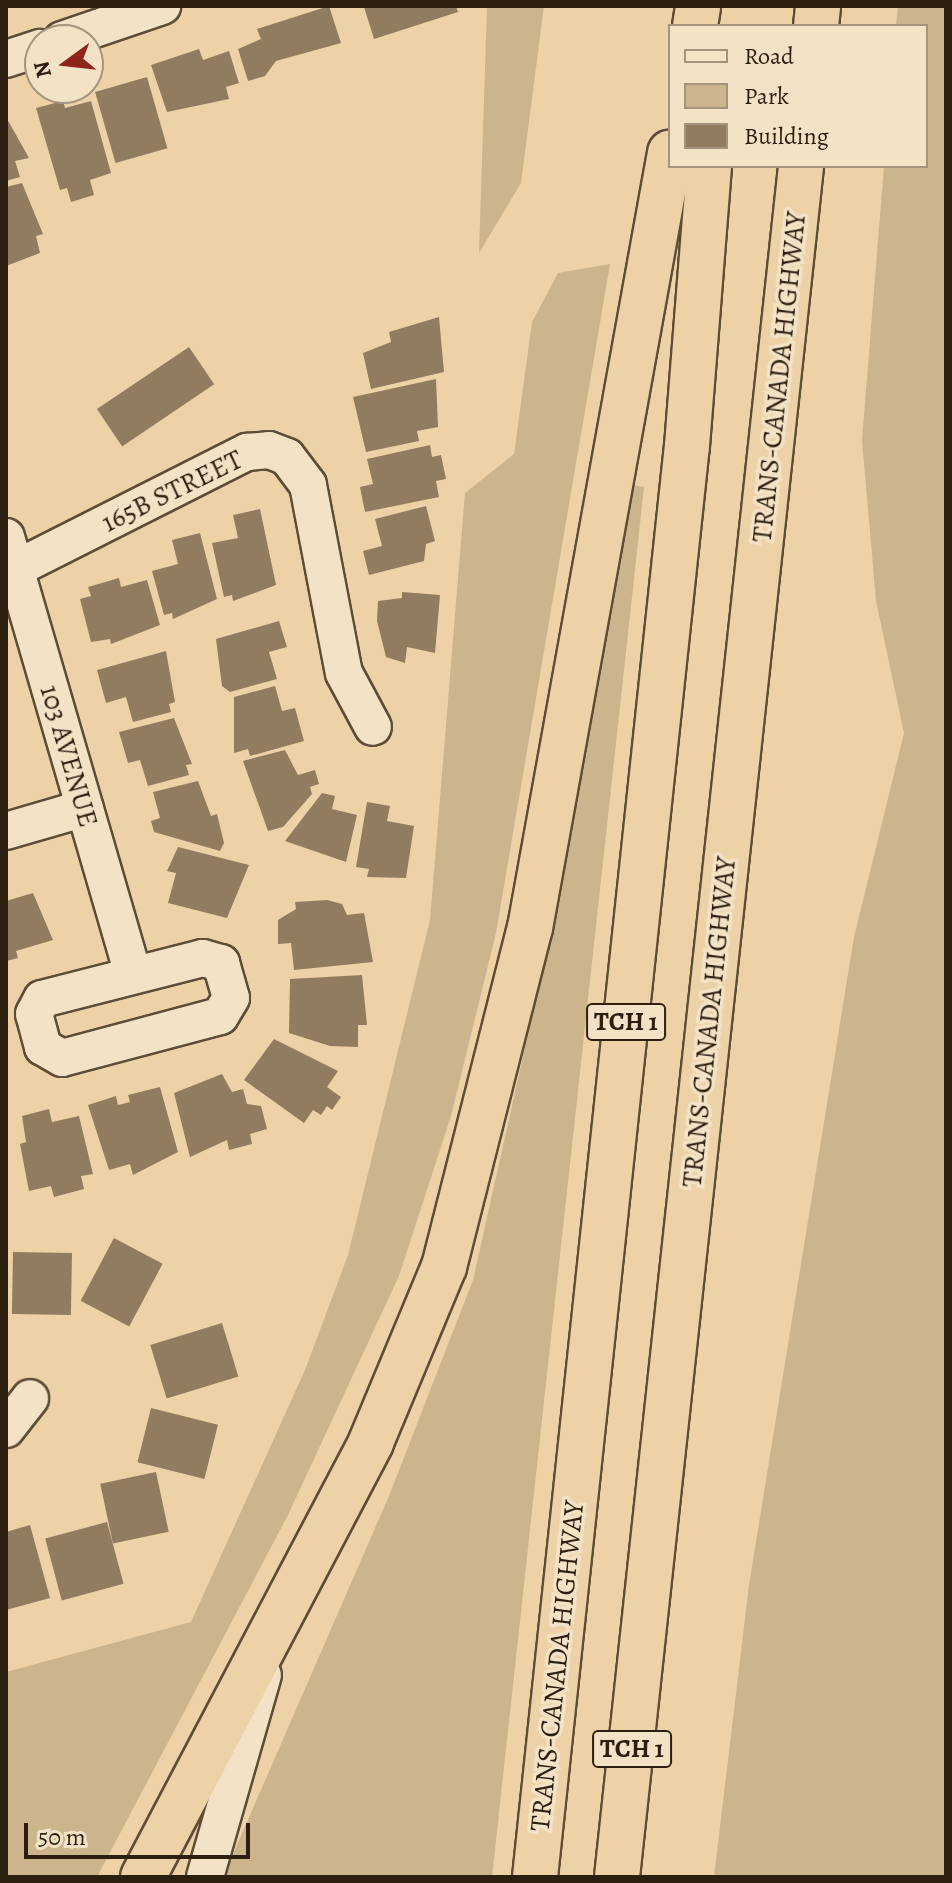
<!DOCTYPE html>
<style>
body{margin:0}
#map{position:relative;width:952px;height:1883px;overflow:hidden;background:#edd2a7;font-family:Alegreya,serif}
div>[style]{position:absolute}
.green>*{inset:0;background:#ccb48d}
.building>*{inset:0;background:#917c5f;transform-origin:0 0}
.roads{filter:drop-shadow(2px 0 #5d4c36) drop-shadow(-2px 0 #5d4c36) drop-shadow(0 2px #5d4c36) drop-shadow(0 -2px #5d4c36)}
.minor>*{height:36px;margin:-18px;padding:0 18px;transform-origin:18px;border-radius:18px;background:#f3e2c6}
.highway>*{height:44px;margin:-22px;padding:0 22px;transform-origin:22px;border-radius:22px;background:#edd2a7}
span{translate:-50% -50%;white-space:nowrap;text-align:center;line-height:1.15;-webkit-text-stroke:7px #f3e2c6;paint-order:stroke}
.shield-label span{padding:2px 6px;background:#f3e2c6;border:2px solid;border-radius:6px;-webkit-text-stroke-width:0}
.shield-label{font-size:26px;color:#2d1f10;font-weight:700}
.street-label{font-size:28px;color:#2d1f10}
.frame{position:absolute;inset:0;border:8px solid #2d1f10;pointer-events:none}
.legend{position:absolute;left:668px;top:24px;width:260px;height:144px;box-sizing:border-box;background:#f3e2c6;border:2px solid #a4947d;margin:0;padding:10px 14px;list-style:none;font-size:24px;color:#2d1f10}
.legend li{display:flex;align-items:center;gap:16px;height:40px}
.legend b{width:40px;border:2px solid #a4947d}
.north{position:absolute;left:24px;top:24px;width:80px;height:80px;box-sizing:border-box;background:#f3e2c6;border:2px solid #a4947d;border-radius:50%;rotate:255deg;font-size:22px;font-weight:700;line-height:32px;text-align:center;color:#2d1f10}
.north::after{content:'';display:block;margin:auto;width:28px;height:36px;background:#8f2418;clip-path:polygon(50% 0,100% 100%,50% 72%,0 100%)}
.scale{position:absolute;left:24px;top:1823px;width:226px;height:36px;box-sizing:border-box;border:4px solid #2d1f10;border-top:0;padding-left:10px;font-size:24px;line-height:28px;white-space:nowrap;color:#2d1f10;-webkit-text-stroke:6px #f3e2c6;paint-order:stroke}
</style>
<div id="map">
<div class="green">
<i style="clip-path:polygon(487px 6px,544px 6px,521px 183px,479px 253px)"></i>
<i style="clip-path:polygon(898px 6px,946px 6px,946px 1877px,714px 1877px,749px 1585px,854px 937px,904px 733px,876px 601px,862px 440px,884px 166px,926px 166px,926px 26px,896px 26px)"></i>
<i style="clip-path:polygon(610px 264px,496px 933px,451px 1116px,399px 1276px,288px 1515px,97px 1877px,6px 1877px,6px 1672px,191px 1622px,305px 1370px,348px 1255px,430px 920px,465px 493px,514px 454px,532px 322px,558px 273px)"></i>
<i style="clip-path:polygon(632px 485px,644px 487px,492px 1877px,223px 1877px,389px 1496px,473px 1280px,564px 873px)"></i>
</div>
<div class="building">
<i style="clip-path:polygon(329px 6px,341px 43px,276px 61px,265px 76px,248px 81px,238px 49px,261px 39px,257px 29px)"></i>
<i style="clip-path:polygon(456px 6px,458px 12px,374px 39px,364px 7px)"></i>
<i style="clip-path:polygon(199px 49px,203px 60px,229px 51px,239px 83px,226px 87px,229px 99px,167px 112px,151px 65px)"></i>
<i style="left:147px;top:77px;width:74px;height:54px;rotate:74deg"></i>
<i style="clip-path:polygon(63px 101px,65px 108px,91px 101px,111px 173px,90px 180px,94px 195px,71px 202px,67px 188px,60px 190px,36px 108px)"></i>
<i style="clip-path:polygon(6px 117px,29px 158px,15px 161px,20px 177px,6px 181px)"></i>
<i style="clip-path:polygon(22px 183px,43px 234px,36px 236px,40px 253px,6px 266px,6px 187px)"></i>
<i style="clip-path:polygon(439px 317px,444px 372px,371px 389px,363px 353px,391px 342px,389px 332px)"></i>
<i style="left:189px;top:347px;width:45px;height:111px;rotate:56deg"></i>
<i style="clip-path:polygon(436px 379px,438px 427px,417px 431px,419px 441px,366px 452px,353px 397px)"></i>
<i style="clip-path:polygon(430px 445px,432px 457px,441px 455px,446px 479px,436px 481px,439px 497px,365px 512px,360px 487px,373px 484px,367px 459px)"></i>
<i style="clip-path:polygon(426px 506px,435px 541px,426px 544px,424px 561px,369px 575px,363px 551px,382px 546px,375px 519px)"></i>
<i style="clip-path:polygon(260px 509px,276px 585px,233px 601px,232px 595px,224px 597px,212px 543px,238px 538px,233px 515px)"></i>
<i style="clip-path:polygon(200px 533px,217px 599px,173px 619px,172px 613px,164px 615px,152px 571px,178px 564px,172px 540px)"></i>
<i style="clip-path:polygon(119px 578px,121px 587px,147px 580px,160px 625px,111px 644px,110px 639px,91px 642px,80px 599px,91px 596px,88px 587px)"></i>
<i style="clip-path:polygon(402px 592px,440px 595px,435px 653px,407px 647px,405px 663px,386px 657px,377px 621px,378px 601px,402px 598px)"></i>
<i style="clip-path:polygon(279px 621px,287px 647px,269px 652px,277px 679px,230px 692px,222px 686px,216px 639px)"></i>
<i style="clip-path:polygon(166px 651px,175px 702px,169px 704px,171px 712px,133px 722px,126px 697px,106px 703px,97px 670px)"></i>
<i style="clip-path:polygon(275px 686px,282px 711px,295px 708px,304px 741px,250px 756px,248px 749px,234px 753px,234px 697px)"></i>
<i style="clip-path:polygon(174px 718px,192px 764px,186px 765px,189px 775px,148px 786px,140px 760px,128px 763px,119px 732px)"></i>
<i style="clip-path:polygon(285px 750px,298px 775px,315px 770px,319px 784px,310px 787px,312px 794px,283px 827px,268px 831px,243px 761px)"></i>
<i style="clip-path:polygon(198px 781px,211px 816px,217px 814px,224px 843px,220px 851px,154px 832px,151px 821px,160px 818px,153px 792px)"></i>
<i style="clip-path:polygon(322px 793px,335px 796px,332px 809px,357px 815px,346px 862px,285px 841px)"></i>
<i style="clip-path:polygon(367px 802px,390px 806px,387px 821px,414px 826px,406px 878px,367px 877px,369px 869px,356px 867px)"></i>
<i style="clip-path:polygon(178px 847px,249px 865px,227px 918px,168px 903px,176px 873px,167px 871px)"></i>
<i style="clip-path:polygon(33px 893px,53px 940px,16px 951px,18px 958px,6px 961px,6px 901px)"></i>
<i style="clip-path:polygon(327px 900px,342px 904px,347px 915px,364px 913px,373px 962px,294px 970px,291px 943px,278px 944px,278px 920px,296px 909px,295px 902px)"></i>
<i style="clip-path:polygon(362px 975px,367px 1025px,358px 1025px,358px 1047px,330px 1046px,289px 1033px,290px 979px)"></i>
<i style="clip-path:polygon(274px 1039px,338px 1071px,327px 1087px,341px 1097px,332px 1110px,327px 1106px,321px 1115px,313px 1110px,304px 1123px,244px 1080px)"></i>
<i style="clip-path:polygon(222px 1074px,232px 1092px,243px 1089px,247px 1104px,261px 1106px,267px 1129px,250px 1134px,252px 1144px,229px 1150px,227px 1140px,190px 1157px,174px 1093px)"></i>
<i style="clip-path:polygon(160px 1087px,178px 1152px,133px 1175px,130px 1164px,109px 1170px,88px 1105px,116px 1096px,118px 1105px,130px 1102px,128px 1095px)"></i>
<i style="clip-path:polygon(49px 1109px,52px 1122px,79px 1116px,93px 1174px,81px 1176px,84px 1189px,54px 1197px,51px 1186px,29px 1191px,20px 1144px,26px 1142px,22px 1116px)"></i>
<i style="left:114px;top:1238px;width:55px;height:71px;rotate:28deg"></i>
<i style="left:13px;top:1252px;width:59px;height:62px;rotate:1deg"></i>
<i style="left:222px;top:1323px;width:56px;height:75px;rotate:73deg"></i>
<i style="left:151px;top:1408px;width:69px;height:56px;rotate:14deg"></i>
<i style="left:156px;top:1472px;width:61px;height:57px;rotate:78deg"></i>
<i style="left:107px;top:1522px;width:64px;height:64px;rotate:75deg"></i>
<i style="clip-path:polygon(30px 1525px,50px 1598px,6px 1610px,6px 1532px)"></i>
</div>
<div class="roads">
<div class="minor">
<i style="left:62px;top:40px;width:106px;rotate:-18.8deg"></i>
<i style="left:6px;top:59px;width:36px;rotate:-18deg"></i>
<i style="left:6px;top:537px;width:456px;rotate:73.8deg"></i>
<i style="left:15px;top:569px;width:260px;rotate:-26.8deg"></i>
<i style="left:247px;top:452px;width:22px;rotate:-5deg"></i>
<i style="left:269px;top:450px;width:19px;rotate:21deg"></i>
<i style="left:287px;top:457px;width:35px;rotate:53deg"></i>
<i style="left:308px;top:485px;width:191px;rotate:79.2deg"></i>
<i style="left:344px;top:673px;width:61px;rotate:61.8deg"></i>
<i style="left:6px;top:831px;width:82px;rotate:-16.2deg"></i>
<i style="left:203px;top:958px;width:19px;rotate:16deg"></i>
<i style="left:221px;top:963px;width:36px;rotate:74deg"></i>
<i style="left:231px;top:998px;width:21px;rotate:121deg"></i>
<i style="left:220px;top:1016px;width:163px;rotate:165.1deg"></i>
<i style="left:62px;top:1058px;width:22px;rotate:-150deg"></i>
<i style="left:43px;top:1047px;width:34px;rotate:-105deg"></i>
<i style="left:34px;top:1014px;width:17px;rotate:-62deg"></i>
<i style="left:42px;top:999px;width:166px;rotate:-14.3deg"></i>
<i style="left:6px;top:1429px;width:39px;rotate:-52deg"></i>
<i style="left:205px;top:1877px;width:210px;rotate:-74deg"></i>
</div>
<div class="highway">
<i style="left:695px;top:26px;width:20px;rotate:-81deg"></i>
<i style="left:816px;top:26px;width:20px;rotate:-84deg"></i>
<i style="left:143px;top:1877px;width:491px;rotate:-62.3deg"></i>
<i style="left:371px;top:1442px;width:190px;rotate:-67.4deg"></i>
<i style="left:444px;top:1267px;width:350px;rotate:-75.8deg"></i>
<i style="left:530px;top:928px;width:788px;rotate:-79.76deg"></i>
<i style="left:535px;top:1877px;width:1439px;rotate:-83.94deg"></i>
<i style="left:687px;top:446px;width:281px;rotate:-85.5deg"></i>
<i style="left:617px;top:1877px;width:1721px;rotate:-83.86deg"></i>
</div>
</div>
<div class="shield-label">
<span style="left:626px;top:1022px">TCH 1</span>
<span style="left:632px;top:1749px">TCH 1</span>
</div>
<div class="street-label">
<span style="left:779px;top:377px;rotate:-84deg">TRANS-CANADA HIGHWAY</span>
<span style="left:172px;top:491px;rotate:-26deg">165B STREET</span>
<span style="left:69px;top:756px;rotate:74deg">103 AVENUE</span>
<span style="left:709px;top:1022px;rotate:-84deg">TRANS-CANADA HIGHWAY</span>
<span style="left:557px;top:1666px;rotate:-84deg">TRANS-CANADA HIGHWAY</span>
</div>
<div class="frame"></div>
<ul class="legend">
<li><b style="height:10px;background:#f3e2c6"></b>Road</li>
<li><b style="height:22px;background:#ccb48d"></b>Park</li>
<li><b style="height:22px;background:#917c5f"></b>Building</li>
</ul>
<div class="north">N</div>
<div class="scale">50 m</div>
</div>
